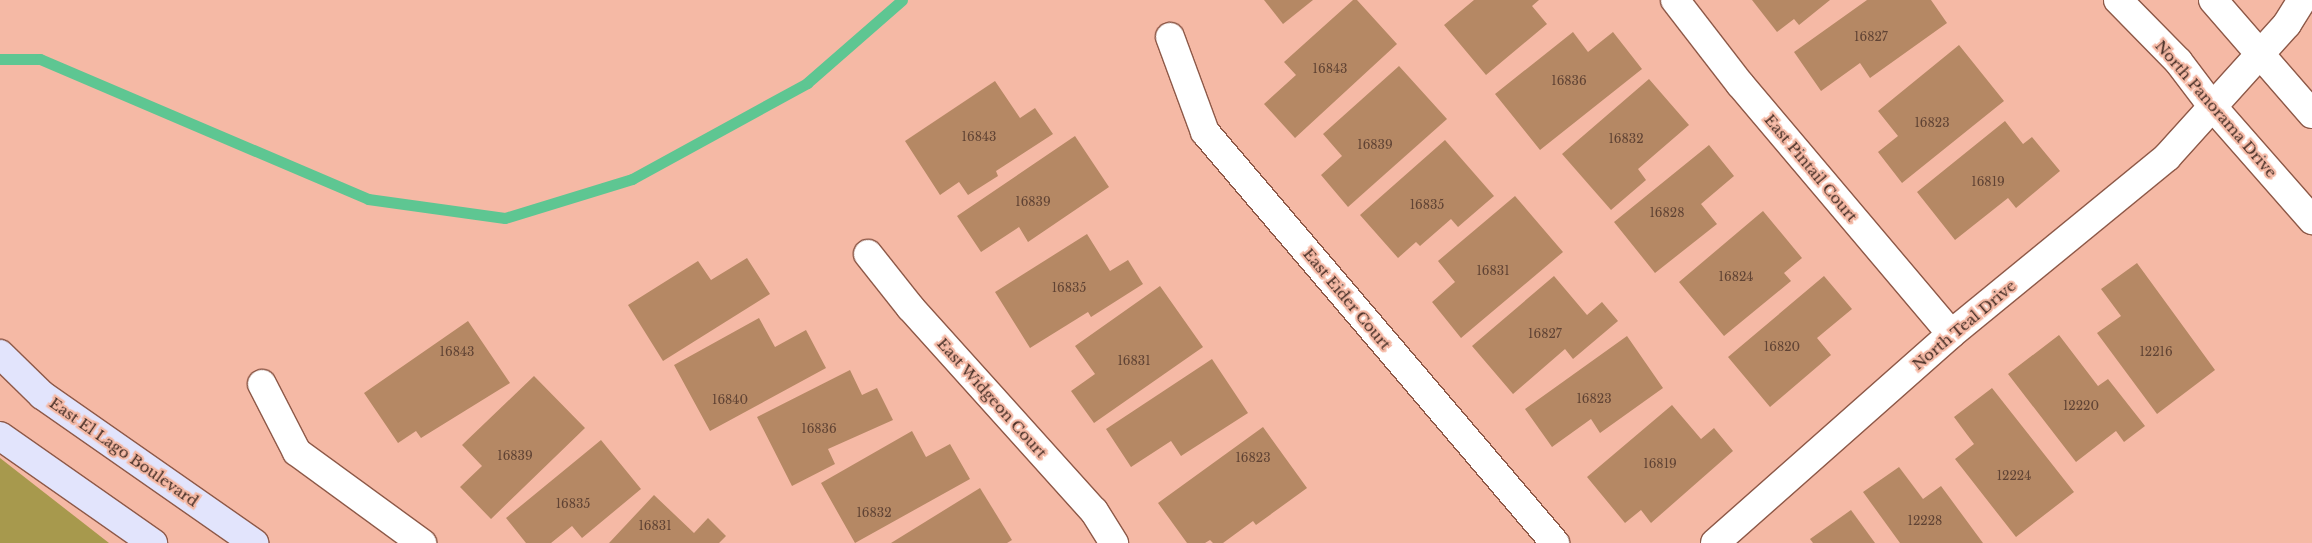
<!DOCTYPE html>
<style>
body{margin:0}
#map{position:relative;width:2312px;height:543px;overflow:hidden;background:#f5b9a5;font-family:"Libre Baskerville",serif}
div>[style]{position:absolute}
.green>*{inset:0;background:#a7994d}
.stream>*{height:11px;margin:-5.5px;padding:0 5.5px;transform-origin:5.5px;border-radius:5.5px;background:#5ec692}
.building>*{inset:0;background:#b58864}
.roads{filter:drop-shadow(1px 0 #8e5948) drop-shadow(-1px 0 #8e5948) drop-shadow(0 1px #8e5948) drop-shadow(0 -1px #8e5948)}
.street>*{height:28px;margin:-14px;padding:0 14px;transform-origin:14px;border-radius:14px;background:#fff}
.secondary>*{height:28px;margin:-14px;padding:0 14px;transform-origin:14px;border-radius:14px;background:#e2e4fc}
span{translate:-50% -50%;white-space:nowrap;text-align:center;line-height:1.15;-webkit-text-stroke:4.5px #f5b9a5;paint-order:stroke}
.number-label{font-size:12px;color:#604334}
.number-label span{-webkit-text-stroke-width:0}
.street-label{font-size:15px;color:#432c24}
</style>
<div id="map">
<div class="green">
<i style="clip-path:polygon(0 458px,109px 543px,0 543px)"></i>
</div>
<div class="stream">
<i style="left:0;top:59px;width:40px"></i>
<i style="left:40px;top:59px;width:357px;rotate:23.1deg"></i>
<i style="left:368px;top:199px;width:138px;rotate:7.9deg"></i>
<i style="left:505px;top:218px;width:133px;rotate:-17.1deg"></i>
<i style="left:632px;top:179px;width:200px;rotate:-28.7deg"></i>
<i style="left:807px;top:83px;width:126px;rotate:-41.1deg"></i>
</div>
<div class="building">
<i style="clip-path:polygon(1264px 0,1313px 0,1283px 24px)"></i>
<i style="clip-path:polygon(1353px 0,1357px 0,1397px 44px,1295px 138px,1264px 104px,1296px 75px,1284px 62px)"></i>
<i style="clip-path:polygon(1474px 0,1539px 0,1532px 6px,1547px 24px,1486px 75px,1444px 25px)"></i>
<i style="clip-path:polygon(1752px 0,1830px 0,1799px 25px,1794px 19px,1777px 32px)"></i>
<i style="clip-path:polygon(1867px 0,1931px 0,1947px 23px,1870px 78px,1860px 63px,1821px 91px,1794px 52px)"></i>
<i style="clip-path:polygon(1573px 32px,1588px 52px,1613px 32px,1642px 69px,1540px 150px,1495px 94px)"></i>
<i style="clip-path:polygon(1959px 45px,2004px 101px,1902px 183px,1878px 152px,1898px 136px,1878px 111px)"></i>
<i style="clip-path:polygon(1399px 66px,1447px 119px,1348px 207px,1321px 175px,1342px 156px,1323px 134px)"></i>
<i style="clip-path:polygon(1649px 79px,1689px 125px,1638px 169px,1646px 180px,1611px 210px,1562px 154px)"></i>
<i style="clip-path:polygon(995px 81px,1020px 118px,1035px 108px,1053px 134px,996px 171px,998px 176px,968px 195px,959px 182px,940px 195px,905px 141px)"></i>
<i style="clip-path:polygon(2005px 121px,2023px 144px,2032px 137px,2060px 171px,2016px 208px,2008px 198px,1955px 240px,1917px 192px)"></i>
<i style="clip-path:polygon(1075px 136px,1109px 187px,1028px 242px,1019px 227px,981px 252px,957px 216px)"></i>
<i style="clip-path:polygon(1445px 140px,1494px 196px,1458px 227px,1451px 219px,1420px 246px,1416px 242px,1398px 258px,1360px 215px)"></i>
<i style="clip-path:polygon(1709px 145px,1734px 176px,1701px 204px,1717px 224px,1655px 273px,1614px 222px)"></i>
<i style="clip-path:polygon(1515px 196px,1563px 252px,1461px 338px,1432px 302px,1455px 282px,1438px 261px)"></i>
<i style="clip-path:polygon(1763px 211px,1802px 258px,1784px 273px,1791px 281px,1724px 336px,1679px 282px)"></i>
<i style="clip-path:polygon(1087px 234px,1110px 271px,1128px 260px,1143px 284px,1091px 317px,1088px 312px,1030px 348px,995px 292px)"></i>
<i style="clip-path:polygon(747px 258px,770px 294px,663px 361px,628px 305px,698px 261px,711px 280px)"></i>
<i style="clip-path:polygon(2137px 263px,2215px 370px,2157px 414px,2097px 333px,2121px 316px,2101px 289px)"></i>
<i style="clip-path:polygon(1554px 276px,1587px 315px,1602px 302px,1618px 321px,1573px 359px,1565px 349px,1513px 394px,1472px 346px)"></i>
<i style="clip-path:polygon(1824px 276px,1852px 309px,1817px 338px,1831px 355px,1770px 407px,1728px 357px)"></i>
<i style="clip-path:polygon(1160px 286px,1203px 347px,1094px 423px,1071px 391px,1095px 374px,1075px 346px)"></i>
<i style="clip-path:polygon(759px 318px,775px 347px,806px 330px,826px 368px,710px 431px,674px 365px)"></i>
<i style="clip-path:polygon(468px 321px,510px 383px,421px 438px,416px 431px,398px 443px,364px 393px)"></i>
<i style="clip-path:polygon(2059px 335px,2098px 386px,2108px 379px,2145px 426px,2124px 442px,2116px 431px,2076px 462px,2008px 374px)"></i>
<i style="clip-path:polygon(1627px 336px,1663px 388px,1600px 433px,1591px 419px,1552px 447px,1525px 409px)"></i>
<i style="clip-path:polygon(1212px 359px,1248px 413px,1181px 456px,1171px 441px,1131px 467px,1106px 429px)"></i>
<i style="clip-path:polygon(850px 370px,862px 395px,877px 388px,893px 420px,828px 449px,835px 464px,792px 486px,757px 417px)"></i>
<i style="clip-path:polygon(534px 376px,585px 428px,491px 519px,460px 487px,482px 466px,462px 445px)"></i>
<i style="clip-path:polygon(1992px 388px,2074px 492px,2016px 537px,1955px 459px,1974px 444px,1954px 417px)"></i>
<i style="clip-path:polygon(1672px 405px,1701px 439px,1714px 428px,1733px 451px,1651px 523px,1641px 510px,1625px 523px,1587px 477px)"></i>
<i style="clip-path:polygon(1263px 427px,1307px 488px,1256px 525px,1253px 521px,1223px 543px,1213px 543px,1210px 540px,1205px 543px,1187px 543px,1158px 503px)"></i>
<i style="clip-path:polygon(912px 431px,926px 457px,950px 444px,970px 479px,855px 543px,821px 483px)"></i>
<i style="clip-path:polygon(601px 440px,641px 489px,582px 538px,572px 526px,551px 543px,526px 543px,506px 518px)"></i>
<i style="clip-path:polygon(1899px 467px,1923px 499px,1941px 486px,1983px 543px,1900px 543px,1863px 492px)"></i>
<i style="clip-path:polygon(980px 488px,1012px 540px,1007px 543px,891px 543px)"></i>
<i style="clip-path:polygon(654px 495px,694px 533px,708px 518px,726px 536px,719px 543px,609px 543px)"></i>
<i style="clip-path:polygon(1851px 510px,1875px 543px,1813px 543px,1810px 539px)"></i>
</div>
<div class="roads">
<div class="street">
<i style="left:1675px;top:0;width:106px;rotate:52.3deg"></i>
<i style="left:1740px;top:84px;width:327px;rotate:49.8deg"></i>
<i style="left:2118px;top:0;width:86px;rotate:45.5deg"></i>
<i style="left:2178px;top:61px;width:56px;rotate:52.9deg"></i>
<i style="left:2212px;top:106px;width:152px;rotate:48.7deg"></i>
<i style="left:2213px;top:0;width:151px;rotate:49deg"></i>
<i style="left:1170px;top:37px;width:101px;rotate:69.8deg"></i>
<i style="left:1205px;top:132px;width:540px;rotate:49.58deg"></i>
<i style="left:868px;top:254px;width:68px;rotate:51.6deg"></i>
<i style="left:910px;top:307px;width:275px;rotate:48deg"></i>
<i style="left:1094px;top:511px;width:38px;rotate:58deg"></i>
<i style="left:262px;top:384px;width:76px;rotate:62.8deg"></i>
<i style="left:297px;top:452px;width:155px;rotate:36.1deg"></i>
<i style="left:1715px;top:543px;width:315px;rotate:-41.5deg"></i>
<i style="left:1951px;top:334px;width:279px;rotate:-39.3deg"></i>
<i style="left:2167px;top:157px;width:179px;rotate:-47.9deg"></i>
<i style="left:2287px;top:24px;width:28px;rotate:-58deg"></i>
</div>
<div class="secondary">
<i style="left:0;top:354px;width:59px;rotate:44.3deg"></i>
<i style="left:42px;top:395px;width:259px;rotate:34.9deg"></i>
<i style="left:0;top:436px;width:187px;rotate:35deg"></i>
</div>
</div>
<div class="number-label">
<span style="left:1871px;top:37px">16827</span>
<span style="left:1330px;top:69px">16843</span>
<span style="left:1569px;top:81px">16836</span>
<span style="left:1932px;top:123px">16823</span>
<span style="left:979px;top:137px">16843</span>
<span style="left:1626px;top:139px">16832</span>
<span style="left:1375px;top:145px">16839</span>
<span style="left:1988px;top:182px">16819</span>
<span style="left:1033px;top:202px">16839</span>
<span style="left:1427px;top:205px">16835</span>
<span style="left:1667px;top:213px">16828</span>
<span style="left:1493px;top:271px">16831</span>
<span style="left:1736px;top:277px">16824</span>
<span style="left:1069px;top:288px">16835</span>
<span style="left:1545px;top:334px">16827</span>
<span style="left:1782px;top:347px">16820</span>
<span style="left:457px;top:352px">16843</span>
<span style="left:2156px;top:352px">12216</span>
<span style="left:1134px;top:361px">16831</span>
<span style="left:1594px;top:399px">16823</span>
<span style="left:730px;top:400px">16840</span>
<span style="left:2081px;top:406px">12220</span>
<span style="left:819px;top:429px">16836</span>
<span style="left:515px;top:456px">16839</span>
<span style="left:1253px;top:458px">16823</span>
<span style="left:1660px;top:464px">16819</span>
<span style="left:2014px;top:476px">12224</span>
<span style="left:573px;top:504px">16835</span>
<span style="left:874px;top:513px">16832</span>
<span style="left:1925px;top:521px">12228</span>
<span style="left:655px;top:526px">16831</span>
</div>
<div class="street-label">
<span style="left:2216px;top:109px;rotate:49deg">North Panorama Drive</span>
<span style="left:1811px;top:168px;rotate:50deg">East Pintail Court</span>
<span style="left:1347px;top:299px;rotate:50deg">East Eider Court</span>
<span style="left:1964px;top:325px;rotate:-40deg">North Teal Drive</span>
<span style="left:992px;top:398px;rotate:48deg">East Widgeon Court</span>
<span style="left:124px;top:452px;rotate:35deg">East El Lago Boulevard</span>
</div>
</div>
